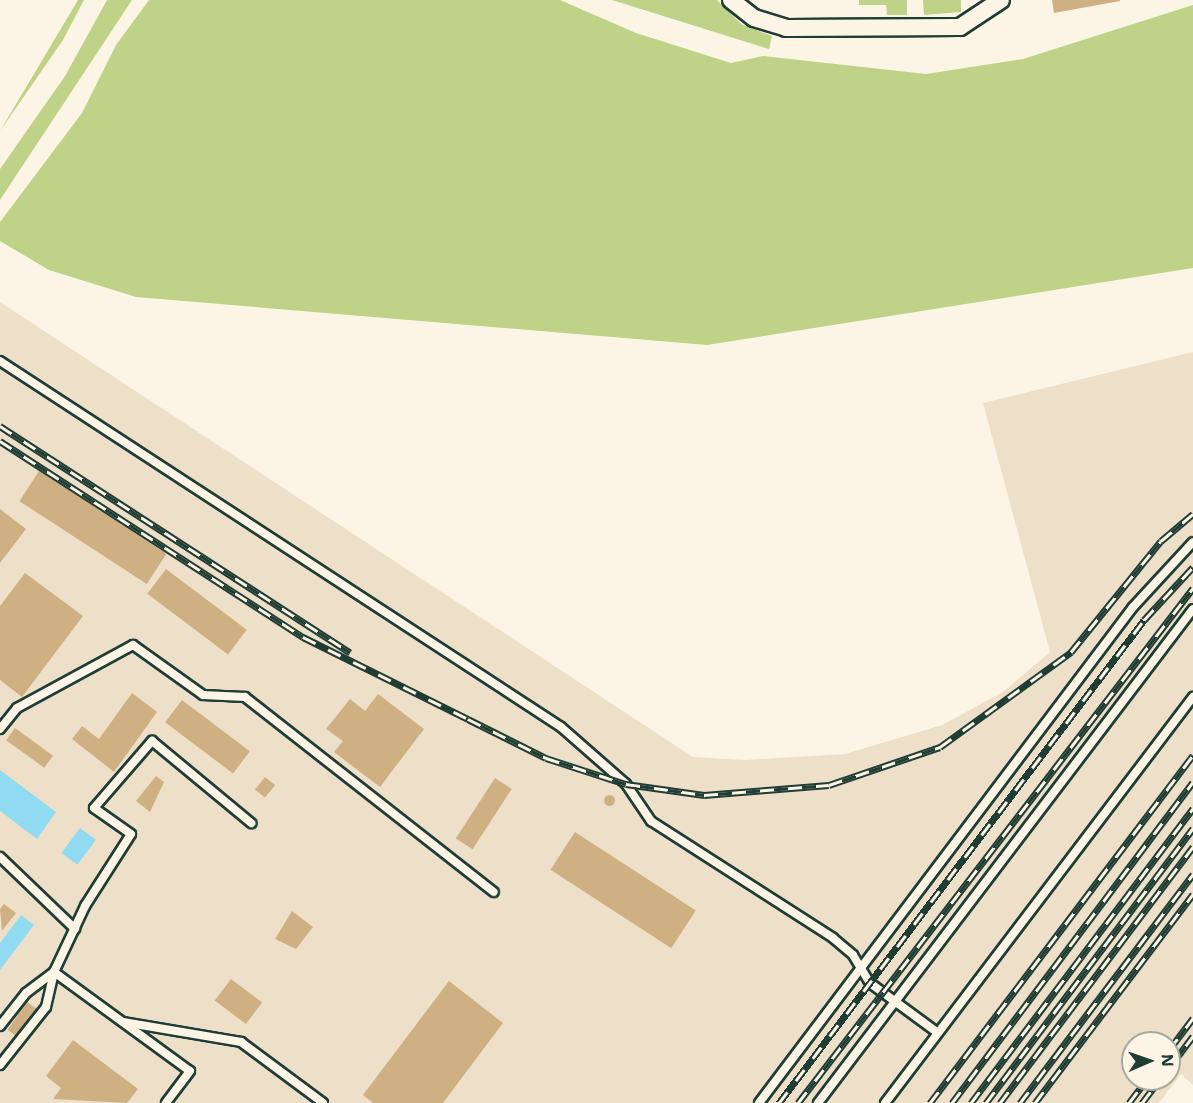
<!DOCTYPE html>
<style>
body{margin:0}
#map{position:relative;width:1193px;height:1103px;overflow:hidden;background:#fcf5e5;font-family:"Shantell Sans",sans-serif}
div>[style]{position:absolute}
.built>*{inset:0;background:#eee0c8}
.green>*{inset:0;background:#bed388}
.water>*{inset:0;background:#91dbf2;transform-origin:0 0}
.building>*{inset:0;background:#cfb083;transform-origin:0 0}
.round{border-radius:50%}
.roads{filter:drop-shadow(2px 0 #1f3d34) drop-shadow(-2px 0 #1f3d34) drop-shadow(0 2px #1f3d34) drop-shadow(0 -2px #1f3d34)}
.lane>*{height:8px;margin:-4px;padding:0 4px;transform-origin:4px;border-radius:4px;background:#fcf5e5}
.street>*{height:16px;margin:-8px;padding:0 8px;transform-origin:8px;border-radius:8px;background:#fcf5e5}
.rail>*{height:7px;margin-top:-3.5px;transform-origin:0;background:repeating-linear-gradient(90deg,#fcf5e5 0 14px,#1f3d34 0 28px);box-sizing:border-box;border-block:2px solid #1f3d34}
span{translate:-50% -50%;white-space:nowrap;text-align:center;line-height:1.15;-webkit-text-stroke:4.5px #fcf5e5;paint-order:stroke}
.north{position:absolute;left:1121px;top:1031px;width:60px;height:60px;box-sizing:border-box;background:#fcf5e5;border:2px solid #a4ab9e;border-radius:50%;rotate:88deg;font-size:16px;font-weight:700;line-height:24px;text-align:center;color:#1f3d34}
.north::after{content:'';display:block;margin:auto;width:21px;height:27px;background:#1f3d34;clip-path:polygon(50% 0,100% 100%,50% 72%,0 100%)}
</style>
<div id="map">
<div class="built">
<i style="clip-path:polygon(evenodd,0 302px,693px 757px,745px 760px,845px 754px,942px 725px,1003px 692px,1050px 652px,983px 403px,1193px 352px,1193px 1085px,1181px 1074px,1159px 1103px,0 1103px,0 302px,1133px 1043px,1169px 1043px,1169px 1079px,1133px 1079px,1133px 1043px)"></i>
</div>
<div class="green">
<i style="clip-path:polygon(78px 0,84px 0,63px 40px,0 131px)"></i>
<i style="clip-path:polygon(107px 0,132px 0,0 200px,0 169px,65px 76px)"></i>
<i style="clip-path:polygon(149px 0,560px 0,636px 33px,731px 63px,763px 56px,926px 74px,1023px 59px,1193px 5px,1193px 268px,707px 345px,136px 297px,49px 270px,0 241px,0 222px,82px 113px,116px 45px)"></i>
<i style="clip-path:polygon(612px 0,717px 0,741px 24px,772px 36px,769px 49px)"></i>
<i style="clip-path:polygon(859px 0,907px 0,907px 15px,887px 15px,886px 5px,859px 5px)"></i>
<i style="clip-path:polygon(923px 0,961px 0,961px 12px,924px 15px)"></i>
</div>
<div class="water">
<i style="clip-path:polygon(0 770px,56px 812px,37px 839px,0 811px)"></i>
<i style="left:80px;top:828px;width:20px;height:31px;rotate:37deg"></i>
<i style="clip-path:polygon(21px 915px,34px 925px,0 970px,0 943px)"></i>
</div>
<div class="building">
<i style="clip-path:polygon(1052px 0,1120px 0,1120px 1px,1054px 13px)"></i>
<i style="left:39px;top:471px;width:152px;height:36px;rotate:33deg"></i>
<i style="clip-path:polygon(0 509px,26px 529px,0 563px)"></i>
<i style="left:166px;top:569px;width:101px;height:31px;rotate:37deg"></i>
<i style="clip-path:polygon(25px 573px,83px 616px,22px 697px,0 680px,0 606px)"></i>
<i style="clip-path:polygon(132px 693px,157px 712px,114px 772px,72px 739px,82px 726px,99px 739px)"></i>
<i style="clip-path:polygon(378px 694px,424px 729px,380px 787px,334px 752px,343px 741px,326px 729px,350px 699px,365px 711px)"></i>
<i style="left:182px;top:700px;width:85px;height:28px;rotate:37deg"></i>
<i style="left:15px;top:728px;width:47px;height:15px;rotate:36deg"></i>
<i style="clip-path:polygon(156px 776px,164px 782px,150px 812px,136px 801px)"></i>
<i style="left:265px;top:777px;width:13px;height:16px;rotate:39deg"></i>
<i style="left:495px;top:778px;width:20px;height:72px;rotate:33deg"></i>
<i class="round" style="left:603.5px;top:794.5px;width:11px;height:11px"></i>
<i style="left:575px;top:832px;width:144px;height:45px;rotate:33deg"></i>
<i style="clip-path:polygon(4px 904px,16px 913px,2px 931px,0 909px)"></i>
<i style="clip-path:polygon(292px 911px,313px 927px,296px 949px,275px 939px)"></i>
<i style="left:231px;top:979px;width:39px;height:27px;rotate:37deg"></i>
<i style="clip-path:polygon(449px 981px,503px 1023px,443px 1103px,373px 1103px,363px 1095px)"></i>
<i style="left:27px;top:1002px;width:12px;height:34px;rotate:35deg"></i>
<i style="clip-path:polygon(73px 1040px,138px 1089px,127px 1103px,53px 1099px,61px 1088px,46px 1076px)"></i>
</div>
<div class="roads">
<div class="lane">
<i style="left:0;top:361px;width:670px;rotate:33.12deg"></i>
<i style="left:561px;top:727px;width:86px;rotate:41.2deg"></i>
<i style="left:626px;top:784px;width:45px;rotate:56deg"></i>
<i style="left:651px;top:821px;width:216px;rotate:32.7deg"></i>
<i style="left:833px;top:938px;width:26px;rotate:40deg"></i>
<i style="left:853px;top:955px;width:33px;rotate:59deg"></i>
<i style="left:870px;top:983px;width:84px;rotate:36.3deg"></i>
<i style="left:0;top:729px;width:27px;rotate:-51deg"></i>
<i style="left:17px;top:708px;width:132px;rotate:-28.5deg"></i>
<i style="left:133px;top:645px;width:86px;rotate:35.5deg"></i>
<i style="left:203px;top:695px;width:42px;rotate:2.7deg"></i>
<i style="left:245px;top:697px;width:316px;rotate:38.1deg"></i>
<i style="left:0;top:857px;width:104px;rotate:43.8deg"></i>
<i style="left:54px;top:972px;width:168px;rotate:36.1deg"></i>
<i style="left:190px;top:1071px;width:40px;rotate:127deg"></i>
<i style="left:123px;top:1022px;width:120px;rotate:9.6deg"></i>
<i style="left:241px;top:1042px;width:102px;rotate:36.6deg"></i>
<i style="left:0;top:1026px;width:42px;rotate:-51.8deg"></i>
<i style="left:26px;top:993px;width:35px;rotate:-37deg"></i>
<i style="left:0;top:1065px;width:74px;rotate:-51.6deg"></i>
<i style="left:46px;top:1007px;width:36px;rotate:-77deg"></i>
<i style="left:54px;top:972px;width:73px;rotate:-64.8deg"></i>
<i style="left:85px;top:906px;width:85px;rotate:-57.4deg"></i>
<i style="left:131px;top:834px;width:45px;rotate:-144.9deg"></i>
<i style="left:94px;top:808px;width:89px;rotate:-49.1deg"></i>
<i style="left:152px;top:741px;width:129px;rotate:39.6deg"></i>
<i style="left:759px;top:1103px;width:621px;rotate:-52.98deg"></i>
<i style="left:1133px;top:607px;width:88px;rotate:-47.3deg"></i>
<i style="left:818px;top:1103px;width:620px;rotate:-52.8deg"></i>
<i style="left:885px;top:1103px;width:510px;rotate:-52.82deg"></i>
</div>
<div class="street">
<i style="left:731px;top:0;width:29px;rotate:38deg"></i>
<i style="left:754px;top:18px;width:34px;rotate:17deg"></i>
<i style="left:786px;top:28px;width:174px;rotate:-0.3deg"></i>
<i style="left:960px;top:27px;width:49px;rotate:-33.4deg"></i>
</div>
</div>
<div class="rail">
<i style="left:0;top:426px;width:417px;rotate:32.9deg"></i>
<i style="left:0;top:441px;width:361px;rotate:32.9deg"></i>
<i style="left:303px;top:637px;width:184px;rotate:26.4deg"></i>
<i style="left:468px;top:719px;width:87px;rotate:26.6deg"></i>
<i style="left:546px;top:758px;width:84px;rotate:18deg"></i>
<i style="left:626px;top:784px;width:79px;rotate:8deg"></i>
<i style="left:704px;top:795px;width:125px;rotate:-4.6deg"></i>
<i style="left:829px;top:785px;width:117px;rotate:-18.9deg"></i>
<i style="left:940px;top:747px;width:162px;rotate:-35.9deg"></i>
<i style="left:1071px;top:652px;width:143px;rotate:-51deg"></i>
<i style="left:1161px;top:541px;width:42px;rotate:-40.2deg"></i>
<i style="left:1169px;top:1050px;width:40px;rotate:-53deg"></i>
<i style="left:1169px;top:1068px;width:40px;rotate:-53deg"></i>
<i style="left:779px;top:1103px;width:605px;rotate:-52.92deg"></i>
<i style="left:1144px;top:620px;width:72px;rotate:-47.2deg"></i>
<i style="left:798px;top:1103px;width:649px;rotate:-52.51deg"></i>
<i style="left:930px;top:1103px;width:436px;rotate:-52.9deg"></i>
<i style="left:952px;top:1103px;width:401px;rotate:-53.1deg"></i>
<i style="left:971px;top:1103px;width:369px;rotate:-53deg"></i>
<i style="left:986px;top:1103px;width:344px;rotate:-53deg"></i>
<i style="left:1000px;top:1103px;width:321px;rotate:-53deg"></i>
<i style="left:1020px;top:1103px;width:287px;rotate:-52.9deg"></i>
<i style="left:1035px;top:1103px;width:262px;rotate:-52.9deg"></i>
<i style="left:1129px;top:1103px;width:30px;rotate:-53deg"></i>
<i style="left:1142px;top:1103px;width:30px;rotate:-53deg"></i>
</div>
<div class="north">N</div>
</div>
